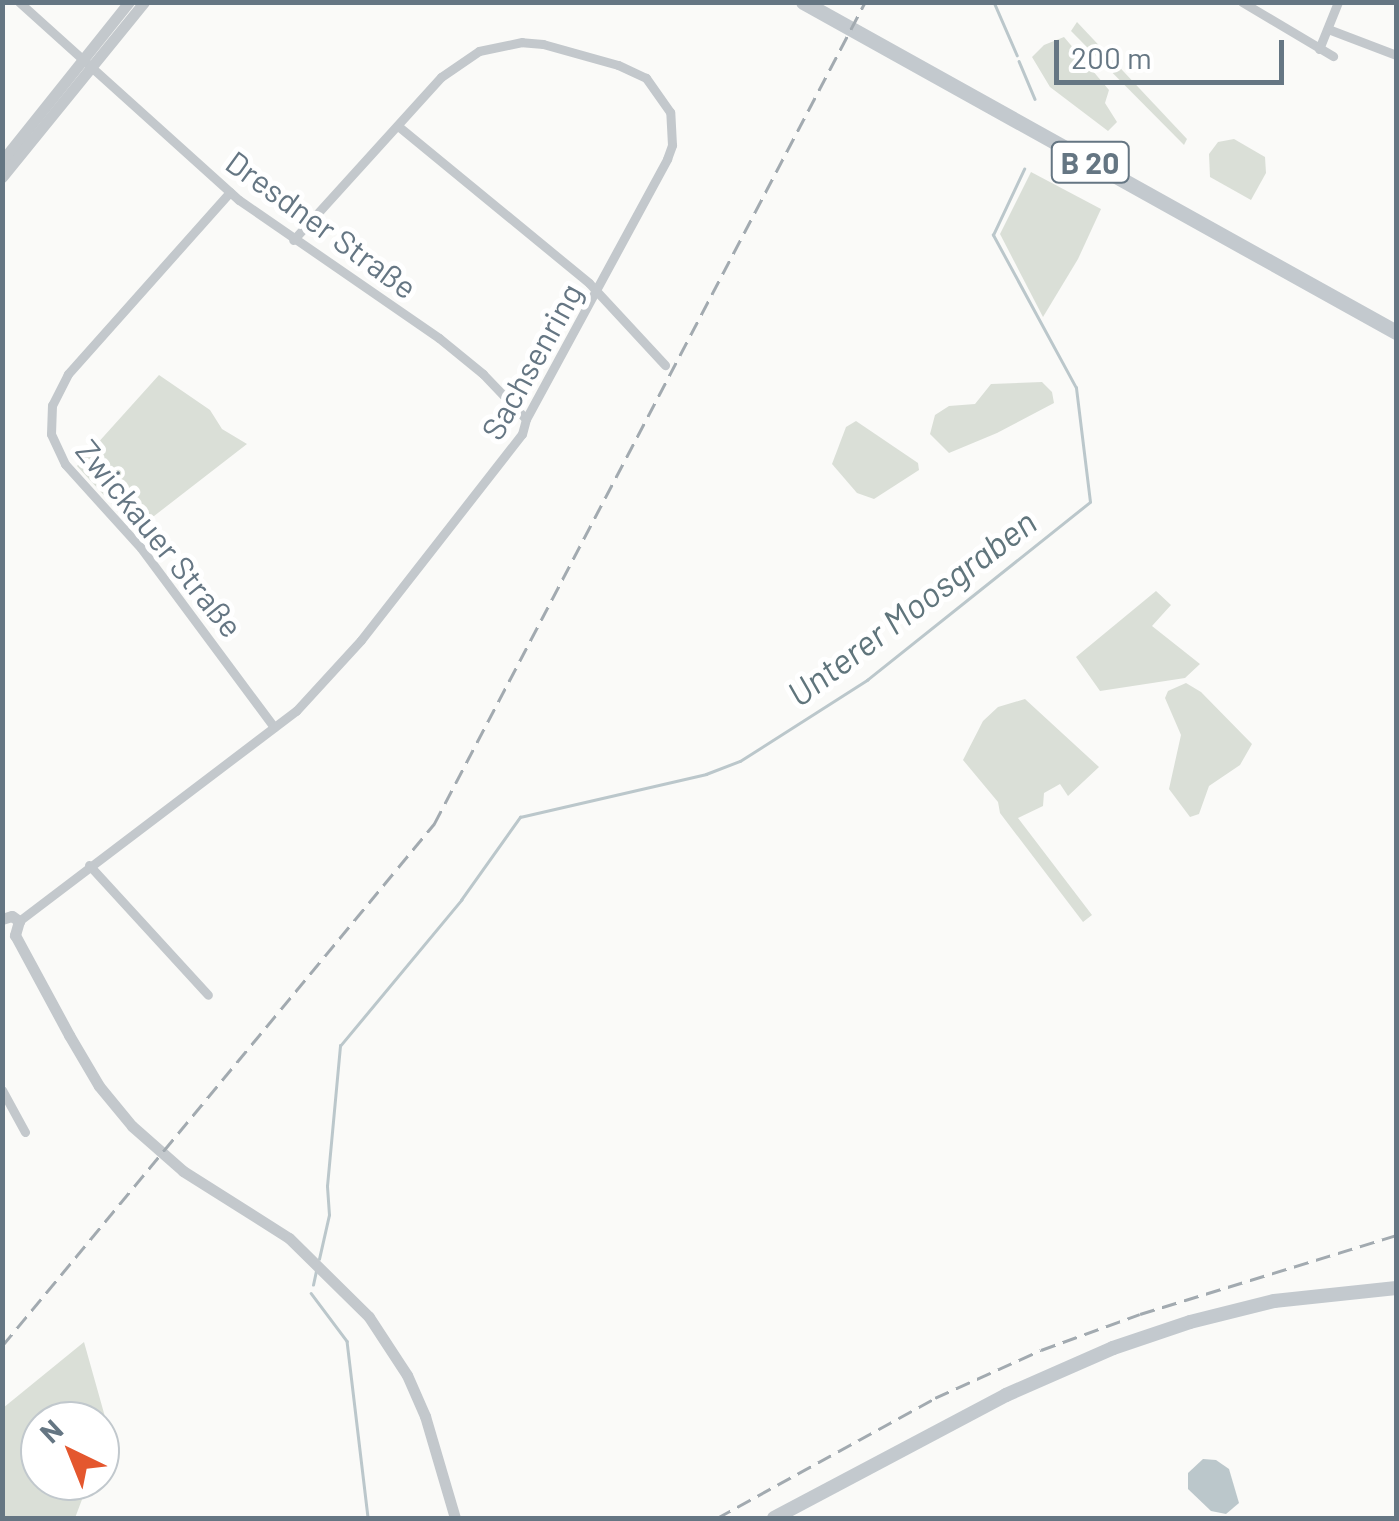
<!DOCTYPE html>
<meta charset="utf-8">
<style>
body{margin:0}
#map{position:relative;width:1399px;height:1521px;overflow:hidden;background:#fafaf8;font-family:Barlow,sans-serif}
div>[style]{position:absolute}
.green>*{inset:0;background:#dadfd7}
.water>*{inset:0;background:#bbc7cb}
.stream>*{height:2.5px;margin:-1.25px;padding:0 1.25px;transform-origin:1.25px;border-radius:1.25px;background:#bbc7cb}
.minor>*{height:9px;margin:-4.5px;padding:0 4.5px;transform-origin:4.5px;border-radius:4.5px;background:#c3c8cc}
.tertiary>*{height:11px;margin:-5.5px;padding:0 5.5px;transform-origin:5.5px;border-radius:5.5px;background:#c3c8cc}
.secondary>*{height:14px;margin:-7px;padding:0 7px;transform-origin:7px;border-radius:7px;background:#c3c9ce}
.trunk>*{height:15px;margin:-7.5px;padding:0 7.5px;transform-origin:7.5px;border-radius:7.5px;background:#c3c9ce}
.rail>*{height:2.5px;margin-top:-1.25px;transform-origin:0;background:repeating-linear-gradient(90deg,#a2aab0 0 15px,transparent 0 23px)}
span{translate:-50% -50%;white-space:nowrap;text-align:center;line-height:1.15;-webkit-text-stroke:10px #fff;paint-order:stroke}
.shield-label span{padding:2px 8px;background:#fff;border:2px solid;border-radius:8px;-webkit-text-stroke-width:0}
.shield-label{font-size:30px;color:#657683;font-weight:700}
.street-label{font-size:32px;color:#657683}
.water-label{font-size:35px;color:#60757c;font-style:italic}
.frame{position:absolute;inset:0;border:5px solid #657683;pointer-events:none}
.north{position:absolute;left:20px;top:1401px;width:100px;height:100px;box-sizing:border-box;background:#fff;border:2px solid #c1c8cd;border-radius:50%;rotate:317deg;font-size:28px;font-weight:700;line-height:40px;text-align:center;color:#657683}
.north::after{content:'';display:block;margin:auto;width:35px;height:45px;background:#e4572e;clip-path:polygon(50% 0,100% 100%,50% 72%,0 100%)}
.scale{position:absolute;left:1054px;top:40px;width:230px;height:45px;box-sizing:border-box;border:5px solid #657683;border-top:0;padding-left:12px;font-size:30px;line-height:35px;white-space:nowrap;color:#657683;-webkit-text-stroke:8px #fff;paint-order:stroke}
</style>
<div id="map">
<div class="green">
<i style="clip-path:polygon(1077px 22px,1187px 139px,1184px 145px,1071px 31px)"></i>
<i style="clip-path:polygon(1064px 37px,1109px 90px,1105px 103px,1117px 122px,1108px 131px,1050px 87px,1032px 57px,1044px 45px)"></i>
<i style="clip-path:polygon(1234px 139px,1265px 157px,1266px 173px,1251px 200px,1210px 177px,1209px 154px,1218px 142px)"></i>
<i style="clip-path:polygon(1031px 172px,1101px 209px,1078px 259px,1043px 317px,1000px 234px)"></i>
<i style="clip-path:polygon(159px 375px,210px 410px,222px 429px,247px 444px,136px 530px,77px 466px)"></i>
<i style="clip-path:polygon(1042px 382px,1052px 392px,1054px 403px,997px 433px,949px 453px,930px 434px,935px 415px,949px 406px,975px 404px,991px 384px)"></i>
<i style="clip-path:polygon(856px 421px,918px 463px,919px 470px,874px 499px,857px 493px,832px 464px,846px 427px)"></i>
<i style="clip-path:polygon(1156px 591px,1171px 605px,1152px 626px,1200px 664px,1185px 678px,1100px 691px,1076px 657px)"></i>
<i style="clip-path:polygon(1186px 683px,1201px 692px,1252px 744px,1240px 765px,1209px 786px,1199px 814px,1190px 817px,1169px 789px,1181px 735px,1165px 698px,1168px 691px)"></i>
<i style="clip-path:polygon(1025px 699px,1099px 767px,1068px 796px,1060px 784px,1044px 793px,1043px 806px,1018px 818px,1092px 915px,1083px 922px,1000px 813px,998px 802px,963px 760px,983px 721px,998px 707px)"></i>
<i style="clip-path:polygon(84px 1342px,109px 1431px,100px 1453px,100px 1421px,40px 1421px,40px 1481px,89px 1481px,75px 1518px,3px 1518px,3px 1408px)"></i>
</div>
<div class="water">
<i style="clip-path:polygon(1203px 1459px,1216px 1460px,1229px 1469px,1239px 1503px,1226px 1514px,1211px 1511px,1188px 1489px,1188px 1473px)"></i>
</div>
<div class="stream">
<i style="left:994px;top:2px;width:58px;rotate:66.5deg"></i>
<i style="left:1019px;top:61px;width:41px;rotate:67.2deg"></i>
<i style="left:319px;top:1259px;width:45px;rotate:-77.2deg"></i>
<i style="left:329px;top:1215px;width:29px;rotate:-94deg"></i>
<i style="left:327px;top:1186px;width:141px;rotate:-84.7deg"></i>
<i style="left:340px;top:1046px;width:190px;rotate:-50.3deg"></i>
<i style="left:461px;top:900px;width:102px;rotate:-54.6deg"></i>
<i style="left:520px;top:817px;width:191px;rotate:-13deg"></i>
<i style="left:706px;top:774px;width:36px;rotate:-21deg"></i>
<i style="left:740px;top:761px;width:151px;rotate:-32.5deg"></i>
<i style="left:867px;top:680px;width:285px;rotate:-38.6deg"></i>
<i style="left:1090px;top:502px;width:115px;rotate:-97deg"></i>
<i style="left:1076px;top:388px;width:174px;rotate:-118.5deg"></i>
<i style="left:993px;top:235px;width:73px;rotate:-64.8deg"></i>
<i style="left:313px;top:1285px;width:14px;rotate:-78deg"></i>
<i style="left:311px;top:1293px;width:60px;rotate:53.1deg"></i>
<i style="left:347px;top:1341px;width:178px;rotate:83.2deg"></i>
</div>
<div class="minor">
<i style="left:19px;top:2px;width:296px;rotate:42deg"></i>
<i style="left:239px;top:200px;width:243px;rotate:34.6deg"></i>
<i style="left:439px;top:338px;width:57px;rotate:39.3deg"></i>
<i style="left:483px;top:374px;width:62px;rotate:46.3deg"></i>
<i style="left:1242px;top:2px;width:106px;rotate:30.7deg"></i>
<i style="left:1328px;top:29px;width:73px;rotate:20.9deg"></i>
<i style="left:1319px;top:49px;width:51px;rotate:-68deg"></i>
<i style="left:398px;top:126px;width:247px;rotate:39.4deg"></i>
<i style="left:589px;top:283px;width:112px;rotate:47.2deg"></i>
<i style="left:230px;top:192px;width:244px;rotate:131.7deg"></i>
<i style="left:68px;top:374px;width:35px;rotate:117deg"></i>
<i style="left:52px;top:405px;width:29px;rotate:92deg"></i>
<i style="left:51px;top:434px;width:33px;rotate:65deg"></i>
<i style="left:65px;top:464px;width:113px;rotate:47.9deg"></i>
<i style="left:141px;top:548px;width:223px;rotate:53.4deg"></i>
<i style="left:89px;top:865px;width:176px;rotate:47.5deg"></i>
<i style="left:19px;top:921px;width:348px;rotate:-37.2deg"></i>
<i style="left:296px;top:711px;width:96px;rotate:-47.5deg"></i>
<i style="left:361px;top:640px;width:261px;rotate:-52deg"></i>
<i style="left:522px;top:434px;width:16px;rotate:-75deg"></i>
<i style="left:526px;top:419px;width:296px;rotate:-61.5deg"></i>
<i style="left:667px;top:159px;width:15px;rotate:-70deg"></i>
<i style="left:672px;top:145px;width:33px;rotate:-93deg"></i>
<i style="left:670px;top:112px;width:42px;rotate:-125.2deg"></i>
<i style="left:646px;top:78px;width:31px;rotate:-155deg"></i>
<i style="left:618px;top:65px;width:78px;rotate:-164.4deg"></i>
<i style="left:543px;top:44px;width:21px;rotate:-175deg"></i>
<i style="left:522px;top:42px;width:44px;rotate:168.2deg"></i>
<i style="left:479px;top:51px;width:46px;rotate:145.6deg"></i>
<i style="left:441px;top:77px;width:220px;rotate:132.2deg"></i>
<i style="left:2px;top:1090px;width:48px;rotate:61.3deg"></i>
</div>
<div class="tertiary">
<i style="left:2px;top:161px;width:203px;rotate:-51.4deg"></i>
<i style="left:2px;top:177px;width:225px;rotate:-50.9deg"></i>
<i style="left:2px;top:919px;width:10px;rotate:-17deg"></i>
<i style="left:12px;top:916px;width:9px;rotate:36deg"></i>
<i style="left:19px;top:921px;width:15px;rotate:106deg"></i>
<i style="left:15px;top:935px;width:114px;rotate:61.6deg"></i>
<i style="left:69px;top:1035px;width:59px;rotate:59.5deg"></i>
<i style="left:99px;top:1086px;width:52px;rotate:50.5deg"></i>
<i style="left:132px;top:1126px;width:68px;rotate:41.4deg"></i>
<i style="left:183px;top:1171px;width:125px;rotate:32.3deg"></i>
<i style="left:289px;top:1238px;width:112px;rotate:44.6deg"></i>
<i style="left:369px;top:1317px;width:69px;rotate:56.8deg"></i>
<i style="left:407px;top:1375px;width:45px;rotate:66.3deg"></i>
<i style="left:425px;top:1416px;width:106px;rotate:73.6deg"></i>
</div>
<div class="secondary">
<i style="left:774px;top:1518px;width:263px;rotate:-27.9deg"></i>
<i style="left:1006px;top:1395px;width:117px;rotate:-23.7deg"></i>
<i style="left:1113px;top:1348px;width:81px;rotate:-18.7deg"></i>
<i style="left:1190px;top:1322px;width:87px;rotate:-14deg"></i>
<i style="left:1274px;top:1301px;width:123px;rotate:-6.1deg"></i>
</div>
<div class="trunk">
<i style="left:803px;top:2px;width:679px;rotate:29.1deg"></i>
</div>
<div class="rail">
<i style="left:2px;top:1346px;width:678px;rotate:-50.39deg"></i>
<i style="left:434px;top:824px;width:928px;rotate:-62.33deg"></i>
<i style="left:717px;top:1518px;width:249px;rotate:-28.8deg"></i>
<i style="left:935px;top:1398px;width:116px;rotate:-24.4deg"></i>
<i style="left:1041px;top:1350px;width:105px;rotate:-20deg"></i>
<i style="left:1140px;top:1314px;width:268px;rotate:-17.1deg"></i>
</div>
<div class="shield-label">
<span style="left:1090px;top:162px">B 20</span>
</div>
<div class="street-label">
<span style="left:322px;top:224px;rotate:36deg">Dresdner Straße</span>
<span style="left:531px;top:361px;rotate:-61deg">Sachsenring</span>
<span style="left:160px;top:538px;rotate:51deg">Zwickauer Straße</span>
</div>
<div class="water-label">
<span style="left:911px;top:607px;rotate:-37deg">Unterer Moosgraben</span>
</div>
<div class="frame"></div>
<div class="north">N</div>
<div class="scale">200 m</div>
</div>
